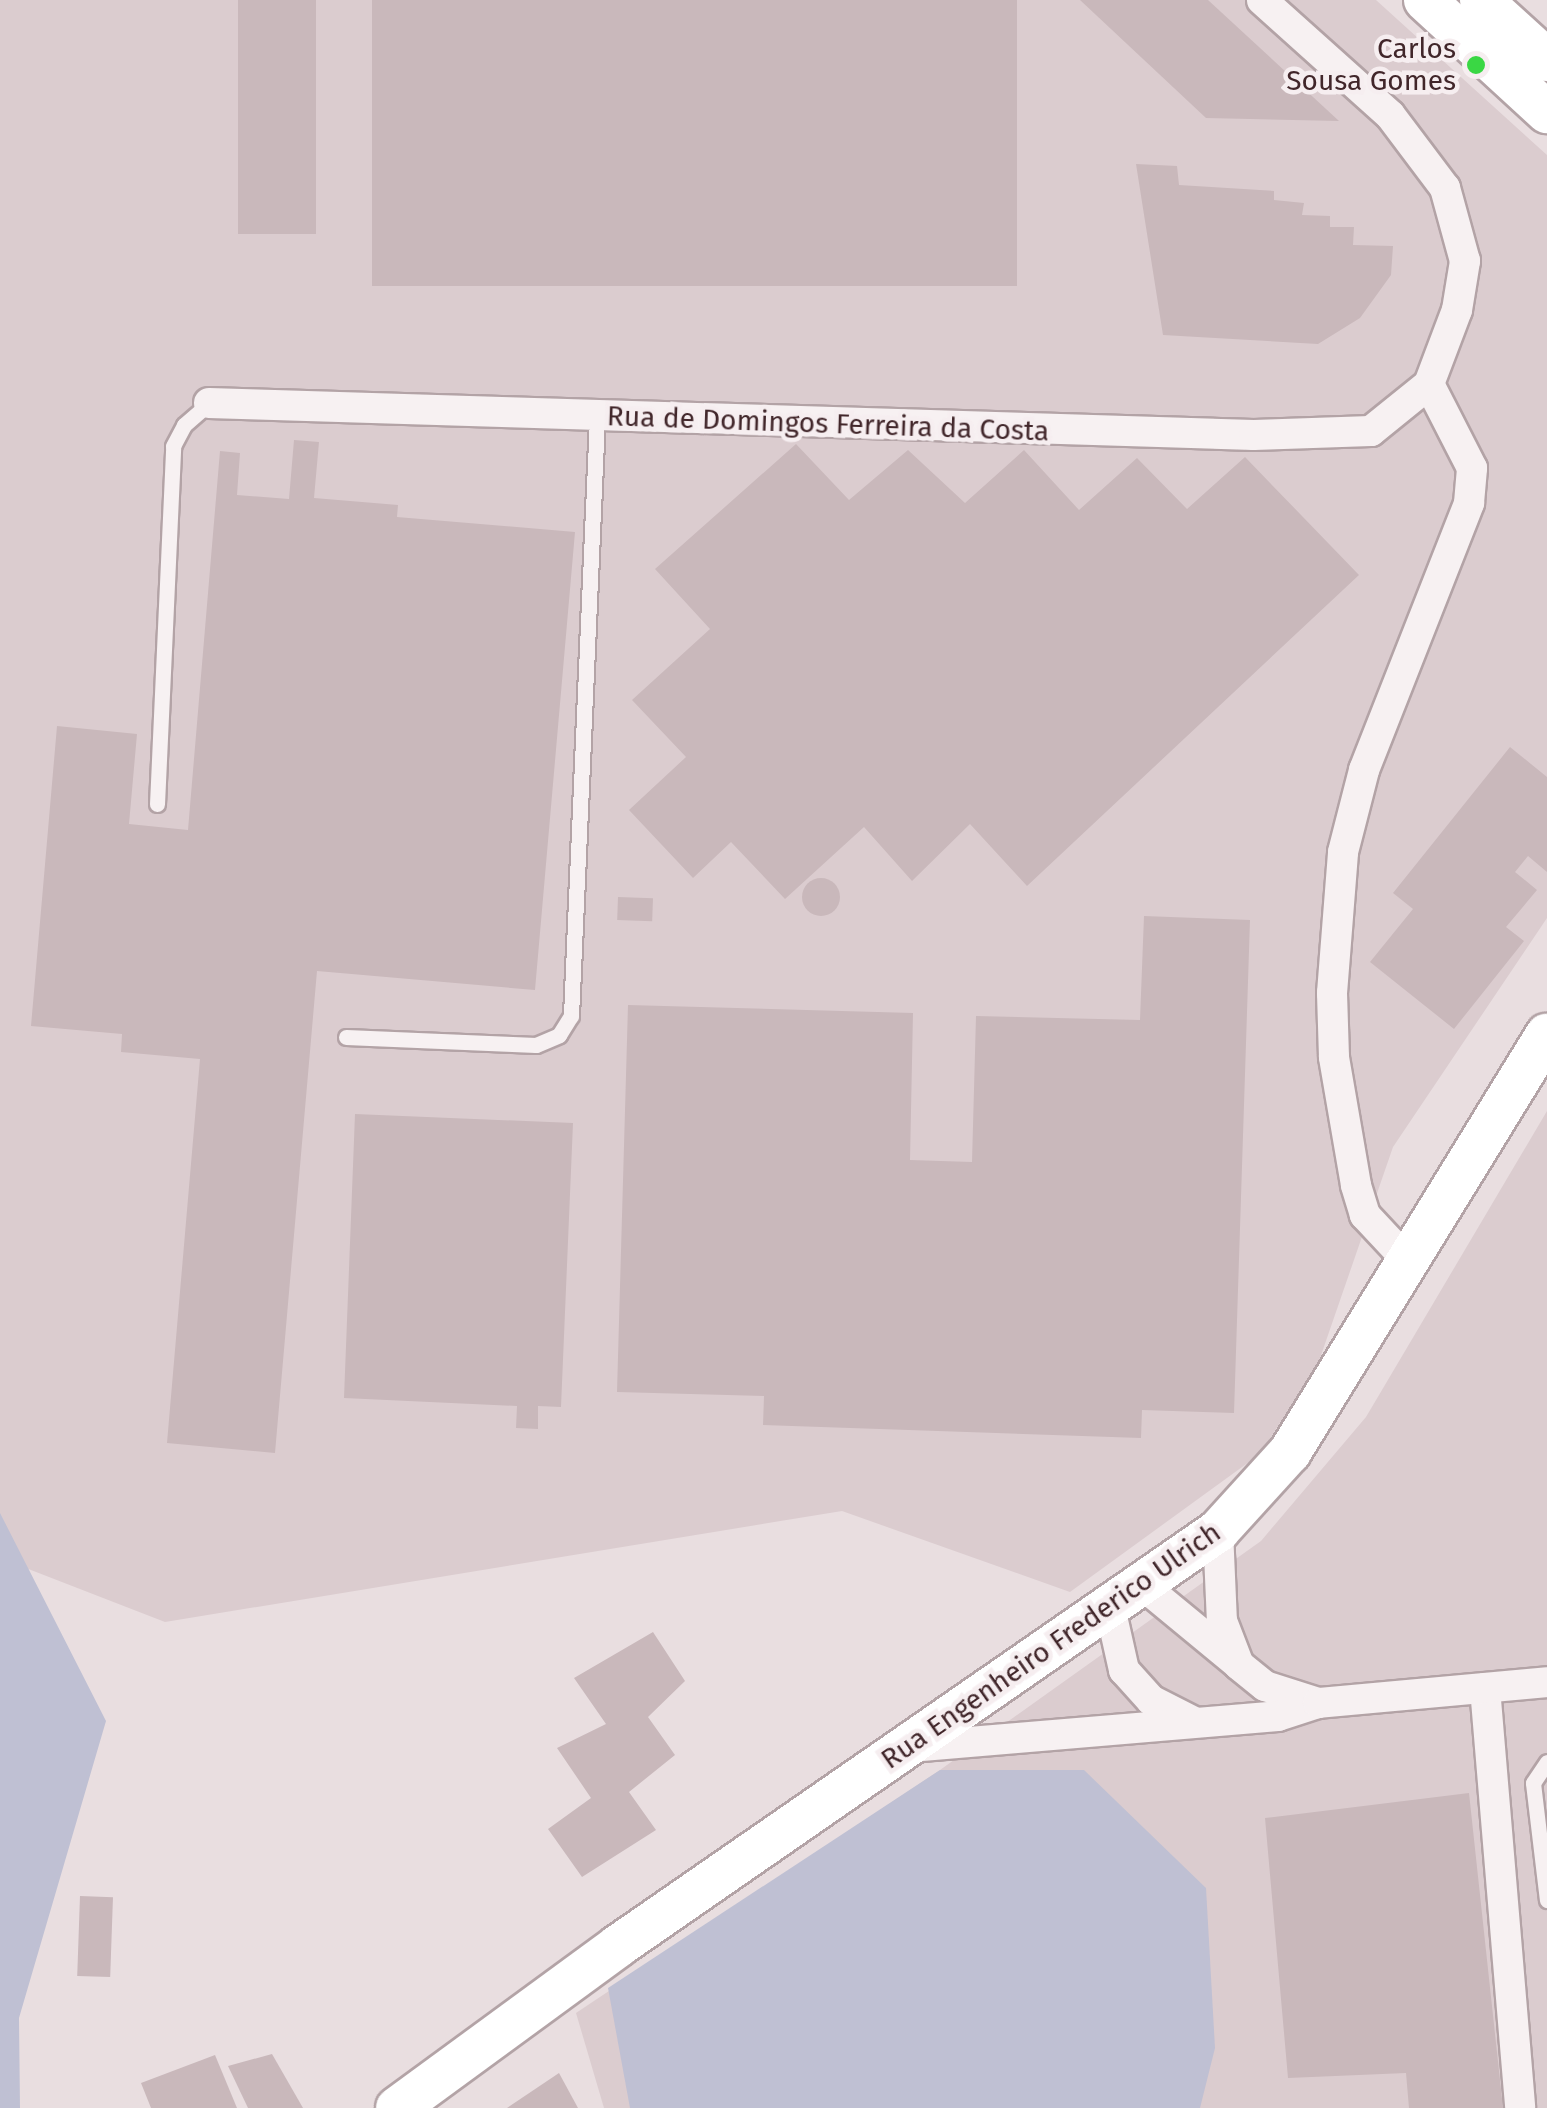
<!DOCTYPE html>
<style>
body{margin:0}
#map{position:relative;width:1547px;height:2108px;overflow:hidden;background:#e9dee0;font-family:"Fira Sans",sans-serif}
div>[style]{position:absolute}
.built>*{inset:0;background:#dbcccf}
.green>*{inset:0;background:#bfc0d3}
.building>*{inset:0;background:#c9b8bb;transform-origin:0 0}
.round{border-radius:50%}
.roads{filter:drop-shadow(2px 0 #b3a3a6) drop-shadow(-2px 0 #b3a3a6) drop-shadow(0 2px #b3a3a6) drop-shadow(0 -2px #b3a3a6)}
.service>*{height:15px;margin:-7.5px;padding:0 7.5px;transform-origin:7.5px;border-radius:7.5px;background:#f7f1f2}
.minor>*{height:30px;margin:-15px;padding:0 15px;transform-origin:15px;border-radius:15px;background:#f7f1f2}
.secondary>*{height:42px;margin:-21px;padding:0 21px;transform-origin:21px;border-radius:21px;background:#fff}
.dots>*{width:28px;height:28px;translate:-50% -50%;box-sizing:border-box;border:5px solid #f6eef0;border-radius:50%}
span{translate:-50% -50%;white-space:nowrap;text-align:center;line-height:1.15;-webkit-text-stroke:9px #f6eef0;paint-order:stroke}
.poi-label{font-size:28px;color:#41262a}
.right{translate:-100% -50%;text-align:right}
.street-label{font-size:28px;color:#41262a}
</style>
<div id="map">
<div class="built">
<i style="clip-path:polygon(0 0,1376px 0,1547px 155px,1547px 918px,1393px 1147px,1318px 1364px,1260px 1454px,1070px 1592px,842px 1511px,165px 1622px,0 1558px)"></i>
<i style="clip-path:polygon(1547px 1111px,1547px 2108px,604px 2108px,576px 2013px,940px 1770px,1261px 1541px,1366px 1417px)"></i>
</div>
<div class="green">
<i style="clip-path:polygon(0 1513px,106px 1721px,19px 2018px,20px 2108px,0 2108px)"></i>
<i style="clip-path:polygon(940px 1770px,1084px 1770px,1206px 1888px,1215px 2048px,1200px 2108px,630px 2108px,608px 1988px)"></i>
</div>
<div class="building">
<i style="left:238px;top:0;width:78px;height:234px"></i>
<i style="left:372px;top:0;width:645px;height:286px"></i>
<i style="clip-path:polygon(1080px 0,1208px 0,1339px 121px,1206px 118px)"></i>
<i style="clip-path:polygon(1136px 164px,1177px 166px,1179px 185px,1274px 191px,1274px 200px,1304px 203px,1302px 215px,1330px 216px,1330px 227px,1354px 227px,1353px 245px,1393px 246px,1391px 275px,1360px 318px,1318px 344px,1163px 335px)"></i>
<i style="clip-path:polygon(294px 440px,319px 442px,314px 498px,398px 505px,397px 517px,575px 532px,535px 990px,317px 971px,275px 1453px,167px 1443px,200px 1059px,121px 1052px,122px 1034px,31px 1026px,57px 726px,137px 734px,129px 824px,188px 830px,220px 451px,240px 453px,237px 495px,289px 499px)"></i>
<i style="clip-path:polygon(796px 444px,849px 500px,908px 450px,965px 503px,1024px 450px,1079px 510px,1137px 458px,1187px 509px,1245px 457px,1359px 575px,1027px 886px,970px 824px,912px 881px,864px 827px,785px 899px,731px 842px,693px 878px,629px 810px,686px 757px,632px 700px,710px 629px,655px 569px)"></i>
<i style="clip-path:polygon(1510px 747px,1547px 777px,1547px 872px,1528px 856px,1515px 872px,1537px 890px,1506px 927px,1524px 941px,1454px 1029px,1370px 962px,1413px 909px,1393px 893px)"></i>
<i class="round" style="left:802px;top:878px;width:38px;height:38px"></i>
<i style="left:618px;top:897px;width:35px;height:23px;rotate:2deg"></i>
<i style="clip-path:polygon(1144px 916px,1250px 920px,1234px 1413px,1142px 1410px,1141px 1438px,763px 1425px,764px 1396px,617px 1392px,628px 1005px,913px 1013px,910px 1160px,972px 1162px,976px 1016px,1140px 1020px)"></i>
<i style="clip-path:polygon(355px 1114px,573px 1123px,561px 1407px,538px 1406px,538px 1429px,516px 1428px,517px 1406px,344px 1398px)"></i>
<i style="clip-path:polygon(653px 1632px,685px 1681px,648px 1717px,675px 1755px,629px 1792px,656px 1830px,582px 1877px,548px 1829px,591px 1798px,557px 1748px,606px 1724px,574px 1678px)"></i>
<i style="clip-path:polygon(1469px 1793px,1503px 2108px,1409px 2108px,1406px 2073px,1288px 2078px,1265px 1818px)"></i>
<i style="left:80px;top:1896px;width:33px;height:80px;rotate:2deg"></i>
<i style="clip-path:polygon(272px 2054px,303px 2108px,248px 2108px,228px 2066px)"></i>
<i style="clip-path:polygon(215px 2055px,237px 2108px,151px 2108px,141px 2083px)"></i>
<i style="clip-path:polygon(559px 2073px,578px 2108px,507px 2108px)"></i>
</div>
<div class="roads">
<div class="service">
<i style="left:157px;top:804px;width:358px;rotate:-87.4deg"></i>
<i style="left:173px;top:446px;width:24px;rotate:-62deg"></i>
<i style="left:184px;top:425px;width:33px;rotate:-41deg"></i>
<i style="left:346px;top:1037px;width:190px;rotate:2.4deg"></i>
<i style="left:536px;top:1045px;width:25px;rotate:-23deg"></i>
<i style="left:559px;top:1035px;width:22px;rotate:-58deg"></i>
<i style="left:571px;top:1016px;width:600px;rotate:-87.51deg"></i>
<i style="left:1547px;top:1762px;width:25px;rotate:124deg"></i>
<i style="left:1533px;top:1783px;width:118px;rotate:83.2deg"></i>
</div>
<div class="minor">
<i style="left:209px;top:403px;width:1045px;rotate:1.75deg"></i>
<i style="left:1254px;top:435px;width:117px;rotate:-2deg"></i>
<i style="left:1371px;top:431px;width:75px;rotate:-39deg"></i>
<i style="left:1429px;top:384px;width:79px;rotate:-69.3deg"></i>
<i style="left:1457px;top:310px;width:50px;rotate:-80.7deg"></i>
<i style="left:1465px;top:261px;width:76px;rotate:-105.3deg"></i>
<i style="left:1445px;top:188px;width:91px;rotate:-127deg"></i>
<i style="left:1390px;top:115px;width:172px;rotate:-138.1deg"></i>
<i style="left:1407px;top:1260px;width:62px;rotate:-133deg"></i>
<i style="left:1365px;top:1215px;width:31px;rotate:-107deg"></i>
<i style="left:1356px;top:1185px;width:130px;rotate:-99.8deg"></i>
<i style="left:1334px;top:1057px;width:64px;rotate:-91.8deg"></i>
<i style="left:1332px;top:993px;width:141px;rotate:-85.5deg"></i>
<i style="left:1343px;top:852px;width:85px;rotate:-75.6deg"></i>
<i style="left:1364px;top:770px;width:287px;rotate:-68.5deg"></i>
<i style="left:1469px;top:503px;width:35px;rotate:-85deg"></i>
<i style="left:1472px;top:468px;width:94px;rotate:-117.1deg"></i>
<i style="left:1218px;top:1531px;width:90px;rotate:87.5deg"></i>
<i style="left:1222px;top:1621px;width:47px;rotate:68.9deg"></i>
<i style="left:1239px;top:1665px;width:33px;rotate:39deg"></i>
<i style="left:1265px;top:1686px;width:56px;rotate:17.8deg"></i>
<i style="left:1140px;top:1583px;width:126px;rotate:39.5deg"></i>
<i style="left:1109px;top:1603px;width:69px;rotate:77.4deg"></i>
<i style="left:1124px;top:1670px;width:40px;rotate:48deg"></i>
<i style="left:1151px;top:1700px;width:48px;rotate:27.1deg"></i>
<i style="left:1485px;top:1688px;width:421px;rotate:85.2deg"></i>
<i style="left:910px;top:1747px;width:369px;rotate:-4.8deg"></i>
<i style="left:1278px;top:1716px;width:42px;rotate:-18deg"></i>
<i style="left:1318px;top:1703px;width:230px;rotate:-5.2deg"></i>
</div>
<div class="secondary">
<i style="left:1425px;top:0;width:166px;rotate:42.6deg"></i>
<i style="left:1481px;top:0;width:89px;rotate:42.3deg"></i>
<i style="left:397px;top:2108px;width:274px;rotate:-36.2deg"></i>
<i style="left:618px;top:1946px;width:730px;rotate:-34.67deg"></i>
<i style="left:1218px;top:1531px;width:107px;rotate:-47.7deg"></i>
<i style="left:1290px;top:1452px;width:490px;rotate:-58.4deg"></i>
</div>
</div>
<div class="dots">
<i style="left:1476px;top:65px;background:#3ad744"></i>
</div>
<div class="poi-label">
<span class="right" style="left:1456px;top:65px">Carlos<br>Sousa Gomes</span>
</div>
<div class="street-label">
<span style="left:828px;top:424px;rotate:2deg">Rua de Domingos Ferreira da Costa</span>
<span style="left:1051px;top:1646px;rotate:-35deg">Rua Engenheiro Frederico Ulrich</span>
</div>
</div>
